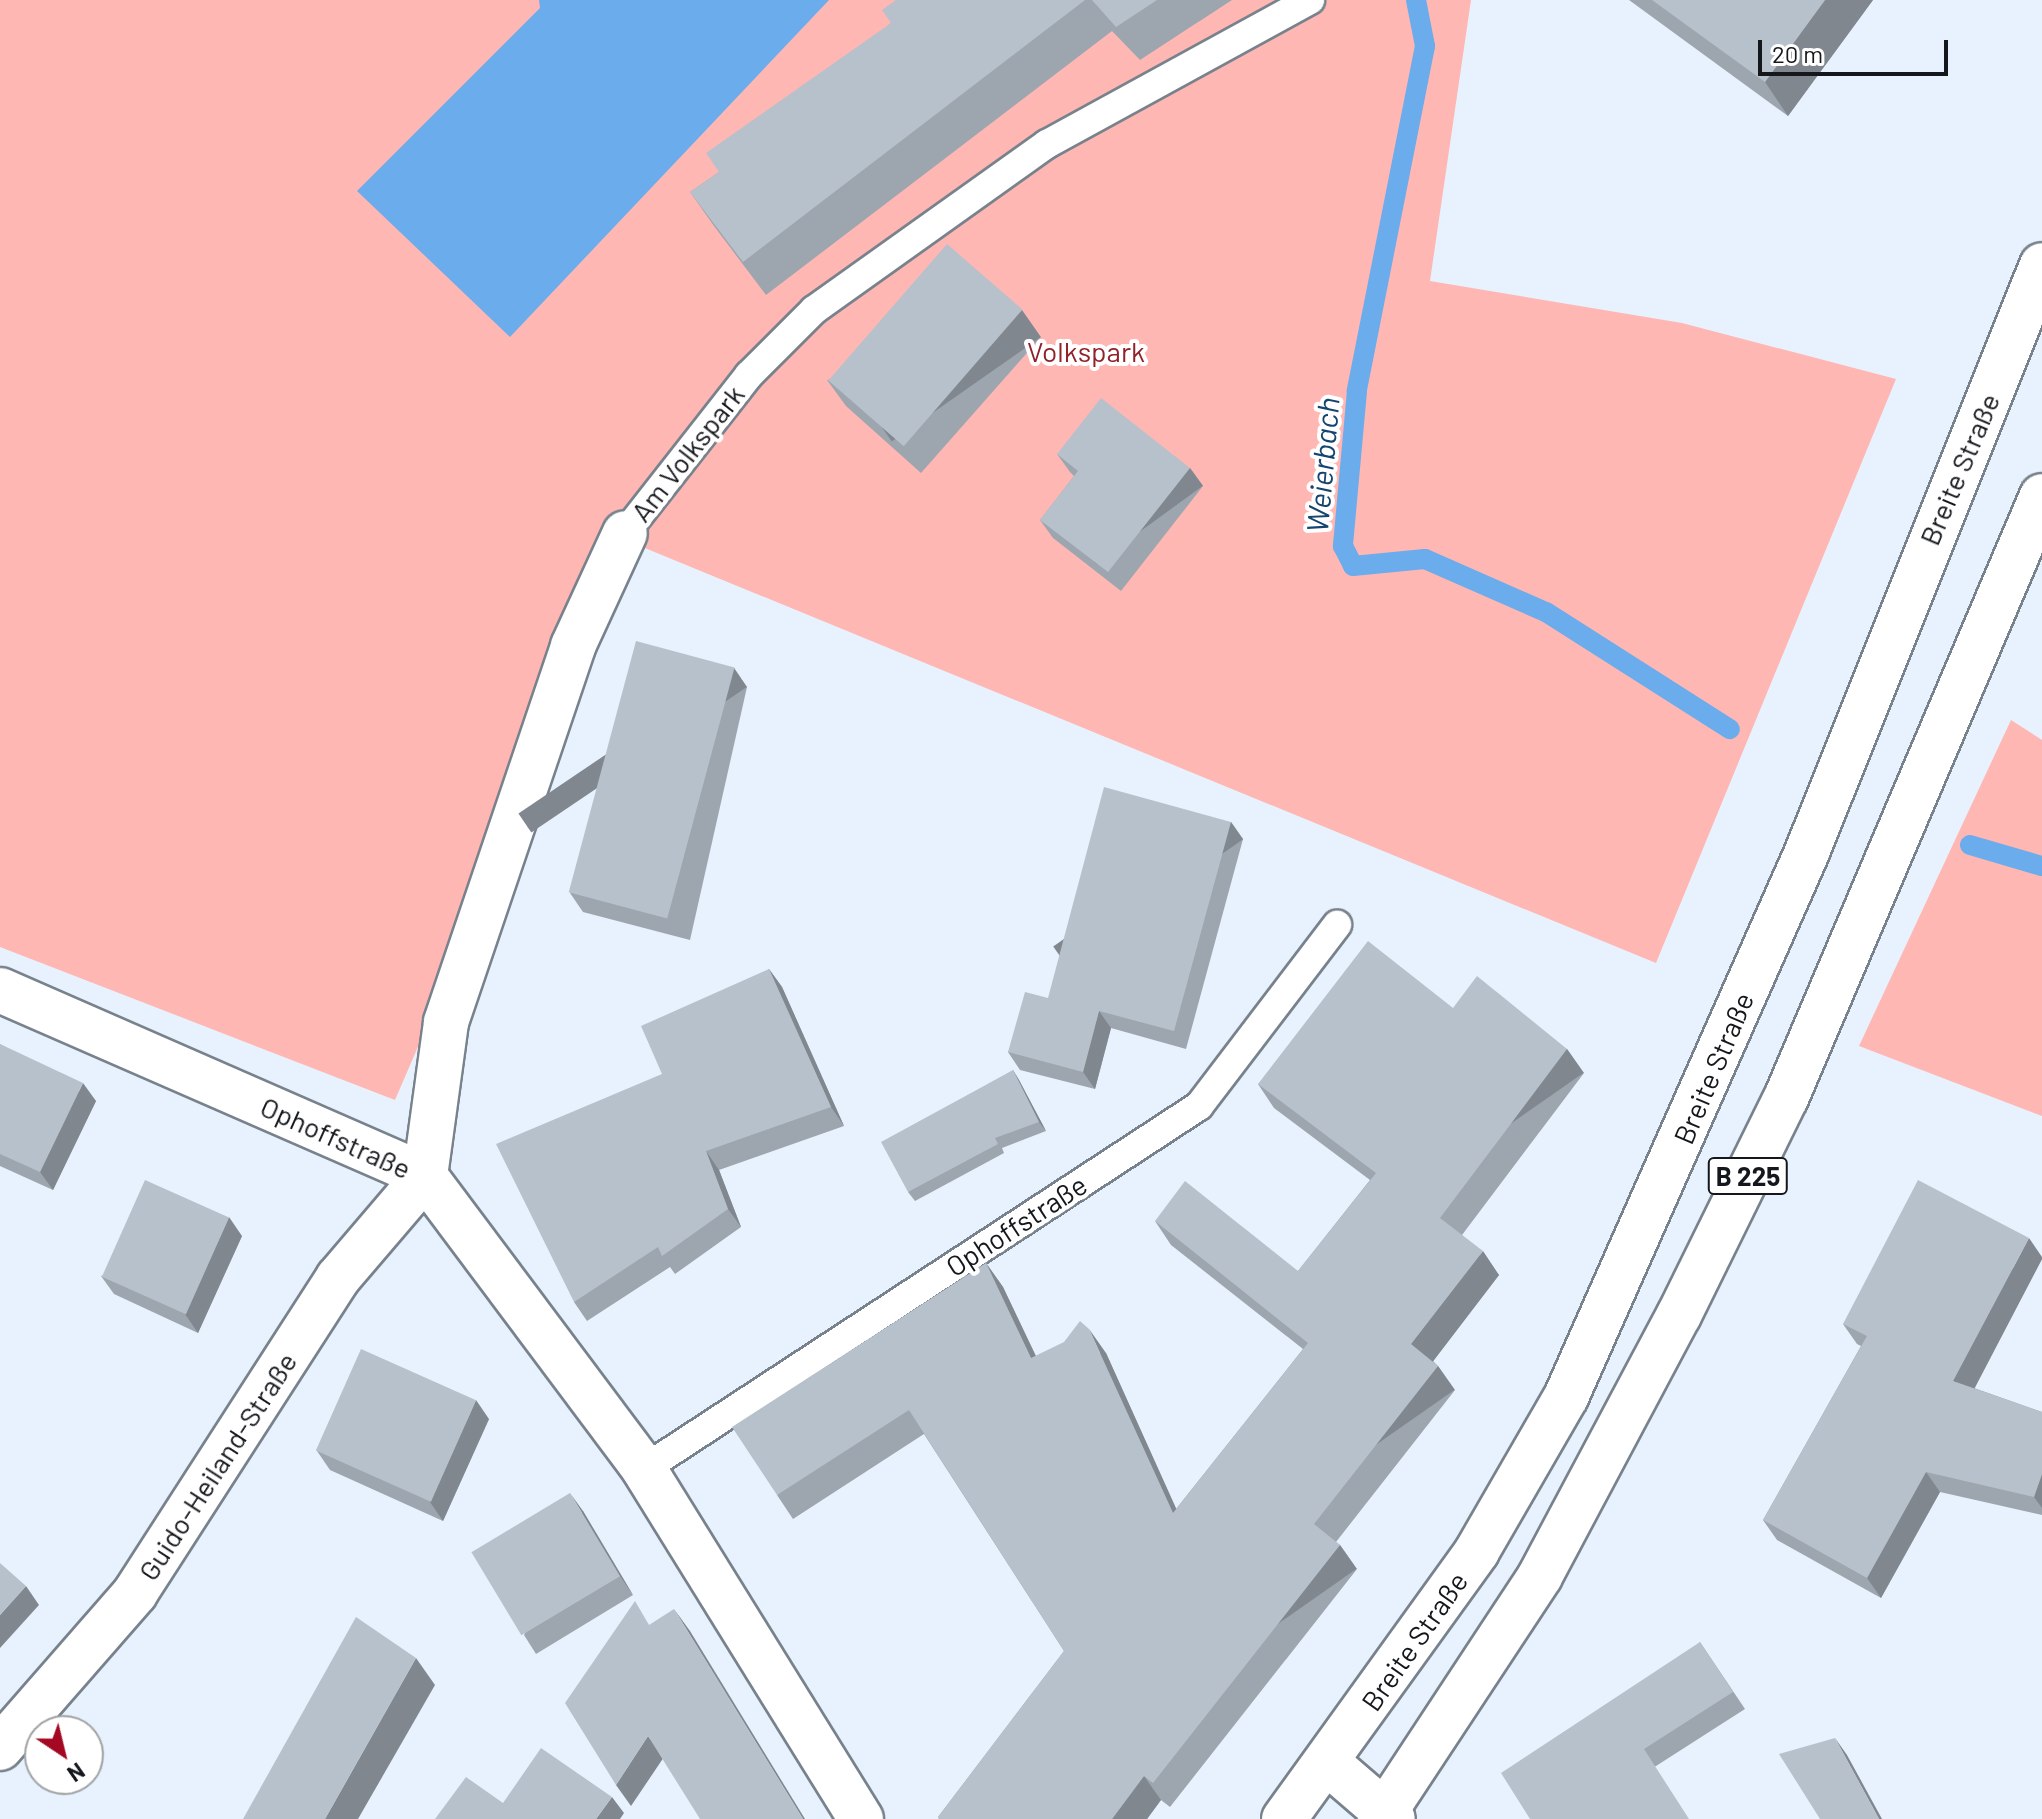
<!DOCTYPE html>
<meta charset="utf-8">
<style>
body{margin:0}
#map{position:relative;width:2042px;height:1819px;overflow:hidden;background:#e7f2fe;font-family:Barlow,sans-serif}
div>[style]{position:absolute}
.green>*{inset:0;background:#ffb7b3}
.water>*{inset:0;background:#6aacec}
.stream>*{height:20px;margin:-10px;padding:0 10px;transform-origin:10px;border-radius:10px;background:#6aacec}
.roads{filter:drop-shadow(2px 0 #78828c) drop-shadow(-2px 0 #78828c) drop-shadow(0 2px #78828c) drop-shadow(0 -2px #78828c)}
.lane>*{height:28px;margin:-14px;padding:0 14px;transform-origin:14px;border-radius:14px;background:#fff}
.street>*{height:44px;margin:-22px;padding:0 22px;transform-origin:22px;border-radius:22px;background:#fff}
.secondary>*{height:44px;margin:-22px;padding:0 22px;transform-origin:22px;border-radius:22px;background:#fff}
.primary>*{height:44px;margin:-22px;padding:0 22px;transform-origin:22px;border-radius:22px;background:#fff}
.wall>*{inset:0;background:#9da6af}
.shaded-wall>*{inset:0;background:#80878f;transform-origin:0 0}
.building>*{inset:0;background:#b7c1cc;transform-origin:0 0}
span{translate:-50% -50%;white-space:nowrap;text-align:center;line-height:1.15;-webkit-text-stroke:8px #fff;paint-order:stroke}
.shield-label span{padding:2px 6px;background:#fff;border:2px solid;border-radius:6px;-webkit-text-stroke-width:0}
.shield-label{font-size:26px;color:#14181c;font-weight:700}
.park-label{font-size:28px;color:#912229}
.street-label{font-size:28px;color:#14181c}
.water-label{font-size:30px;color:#15446e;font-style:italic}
.north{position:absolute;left:24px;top:1715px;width:80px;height:80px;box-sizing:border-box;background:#fff;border:2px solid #a1a3a4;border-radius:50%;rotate:145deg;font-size:22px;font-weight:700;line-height:32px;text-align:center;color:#14181c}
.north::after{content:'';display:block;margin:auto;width:28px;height:36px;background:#a40822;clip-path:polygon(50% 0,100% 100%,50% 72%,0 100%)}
.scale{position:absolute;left:1758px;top:40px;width:190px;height:36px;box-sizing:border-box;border:4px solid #14181c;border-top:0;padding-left:10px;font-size:24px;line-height:28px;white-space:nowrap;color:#14181c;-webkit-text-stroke:6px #fff;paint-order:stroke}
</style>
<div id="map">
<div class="green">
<i style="clip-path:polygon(0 0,1471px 0,1430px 281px,1682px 323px,1896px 379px,1656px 963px,635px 544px,395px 1100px,0 947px)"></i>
<i style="clip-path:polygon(2011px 720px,2042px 740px,2042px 1116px,1859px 1046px)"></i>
</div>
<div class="water">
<i style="clip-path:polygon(539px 0,829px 0,510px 337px,357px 191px,540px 8px)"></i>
</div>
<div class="stream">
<i style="left:1416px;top:0;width:47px;rotate:78.9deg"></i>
<i style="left:1425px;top:46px;width:352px;rotate:101.2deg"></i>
<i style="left:1357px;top:391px;width:156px;rotate:95.2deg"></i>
<i style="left:1343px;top:546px;width:22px;rotate:63deg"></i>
<i style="left:1353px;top:566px;width:72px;rotate:-5.6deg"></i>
<i style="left:1425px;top:559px;width:132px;rotate:23.7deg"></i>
<i style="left:1546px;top:612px;width:218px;rotate:32.5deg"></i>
<i style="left:1970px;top:845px;width:75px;rotate:16.3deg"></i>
</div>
<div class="roads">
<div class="lane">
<i style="left:625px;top:533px;width:201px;rotate:-51.9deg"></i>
<i style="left:749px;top:375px;width:92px;rotate:-45deg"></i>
<i style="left:814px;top:310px;width:286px;rotate:-35.5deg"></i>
<i style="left:1047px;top:144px;width:300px;rotate:-28.7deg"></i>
<i style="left:644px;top:1469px;width:663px;rotate:-33.19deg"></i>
<i style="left:1199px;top:1106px;width:228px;rotate:-52.7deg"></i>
</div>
<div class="street">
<i style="left:0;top:990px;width:464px;rotate:23.6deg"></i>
<i style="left:425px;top:1176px;width:366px;rotate:53.2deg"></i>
<i style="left:644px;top:1469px;width:412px;rotate:58.2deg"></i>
<i style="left:0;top:1748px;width:206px;rotate:-48.9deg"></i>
<i style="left:135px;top:1593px;width:375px;rotate:-57.2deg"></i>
<i style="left:338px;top:1278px;width:134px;rotate:-49.5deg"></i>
<i style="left:425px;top:1176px;width:155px;rotate:-82.2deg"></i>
<i style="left:446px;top:1022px;width:397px;rotate:-71.3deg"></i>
<i style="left:573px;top:646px;width:124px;rotate:-65.3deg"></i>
</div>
<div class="secondary">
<i style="left:1329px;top:1764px;width:84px;rotate:40.7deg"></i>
</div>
<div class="primary">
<i style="left:1284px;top:1819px;width:330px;rotate:-54.2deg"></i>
<i style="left:1477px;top:1551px;width:178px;rotate:-60deg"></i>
<i style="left:1566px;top:1397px;width:596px;rotate:-66.14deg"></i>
<i style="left:1807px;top:852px;width:632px;rotate:-68.18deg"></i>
<i style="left:1380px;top:1819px;width:291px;rotate:-56.6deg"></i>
<i style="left:1540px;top:1576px;width:296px;rotate:-62deg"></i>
<i style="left:1679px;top:1315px;width:242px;rotate:-63.8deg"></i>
<i style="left:1786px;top:1098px;width:654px;rotate:-66.96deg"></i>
</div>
</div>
<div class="wall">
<i style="clip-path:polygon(896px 0,1232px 0,1140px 60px,1112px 31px,766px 295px,714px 226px,690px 192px,719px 172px,891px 23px)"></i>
<i style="clip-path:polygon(1629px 0,1873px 0,1788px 116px)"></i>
<i style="clip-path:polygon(1041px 337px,921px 473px,846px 406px,827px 380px)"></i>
<i style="clip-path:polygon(1057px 454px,1190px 468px,1203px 486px,1121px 591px,1053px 538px,1040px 520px,1074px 476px,1070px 472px)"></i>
<i style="clip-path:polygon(734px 668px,747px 687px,690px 940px,583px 912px,570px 893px)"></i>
<i style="clip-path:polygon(1231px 822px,1243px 839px,1186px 1049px,1111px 1028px,1095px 1089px,1020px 1070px,1008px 1052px,1048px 998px)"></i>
<i style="clip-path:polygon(769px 969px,782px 987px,844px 1126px,719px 1170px,741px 1227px,675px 1274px,670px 1267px,587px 1321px,574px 1302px,662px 1074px)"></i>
<i style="clip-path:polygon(1453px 1008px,1567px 1049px,1584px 1073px,1462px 1235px,1499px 1275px,1433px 1361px,1438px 1366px,1455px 1390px,1336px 1542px,1340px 1545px,1357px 1569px,1170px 1807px,1161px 1800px,1147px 1819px,939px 1819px,938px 1817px,1064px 1651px,924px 1434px,793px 1519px,777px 1495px,986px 1263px,1003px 1287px,1036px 1356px,1106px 1353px,1176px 1509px,1303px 1349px,1171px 1245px,1155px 1221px,1298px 1271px,1370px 1180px,1274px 1108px,1258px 1084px)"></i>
<i style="clip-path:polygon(0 1044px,96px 1101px,53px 1190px,0 1166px)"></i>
<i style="clip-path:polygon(1013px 1070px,1019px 1080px,1046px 1131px,1002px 1148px,1004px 1153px,915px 1201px,908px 1192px)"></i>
<i style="clip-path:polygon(242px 1236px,198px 1333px,114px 1294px,101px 1276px)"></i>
<i style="clip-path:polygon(2042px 1259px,1974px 1388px,2042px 1412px,2042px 1515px,1940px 1492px,1881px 1598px,1777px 1540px,1763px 1520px,1861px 1346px,1857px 1344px,1843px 1324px)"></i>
<i style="clip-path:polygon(489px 1419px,443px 1521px,330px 1470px,317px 1451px)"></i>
<i style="clip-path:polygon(583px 1511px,633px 1595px,536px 1654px,524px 1635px)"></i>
<i style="clip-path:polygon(1700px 1642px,1745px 1709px,1656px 1766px,1530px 1819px)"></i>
</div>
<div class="shaded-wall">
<i style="clip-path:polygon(1825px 0,1873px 0,1788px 116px,1765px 82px)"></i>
<i style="left:1022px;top:310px;width:33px;height:182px;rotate:55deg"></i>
<i style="left:1190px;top:468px;width:22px;height:132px;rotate:54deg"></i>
<i style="left:734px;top:668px;width:23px;height:260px;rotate:56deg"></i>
<i style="left:1231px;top:822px;width:21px;height:217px;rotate:55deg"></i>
<i style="clip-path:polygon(769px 969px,782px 987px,844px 1126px,831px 1107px)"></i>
<i style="clip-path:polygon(1099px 1011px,1111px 1028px,1095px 1089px,1083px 1072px)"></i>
<i style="left:1567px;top:1049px;width:29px;height:211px;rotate:55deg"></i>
<i style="clip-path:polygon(1013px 1070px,1019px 1080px,1046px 1131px,1039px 1122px)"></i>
<i style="clip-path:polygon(83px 1083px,96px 1101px,53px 1190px,40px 1172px)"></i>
<i style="clip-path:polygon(706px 1151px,719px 1170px,741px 1227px,728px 1209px)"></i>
<i style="clip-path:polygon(229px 1217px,242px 1236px,198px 1333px,185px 1314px)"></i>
<i style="clip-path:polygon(2029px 1238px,2042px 1257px,2042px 1259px,1968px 1401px,1953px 1381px)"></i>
<i style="clip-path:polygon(1483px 1251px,1499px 1275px,1428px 1368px,1411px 1344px)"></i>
<i style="clip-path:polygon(986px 1263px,1003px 1287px,1048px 1382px,1031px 1358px)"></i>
<i style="clip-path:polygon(1089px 1329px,1106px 1353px,1189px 1537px,1173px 1513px)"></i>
<i style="left:1438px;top:1366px;width:29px;height:201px;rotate:55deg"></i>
<i style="clip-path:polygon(476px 1400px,489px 1419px,443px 1521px,430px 1502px)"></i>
<i style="clip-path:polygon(1926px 1472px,1940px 1492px,1881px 1598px,1867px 1578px)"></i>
<i style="clip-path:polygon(2042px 1474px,2042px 1508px,2034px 1497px)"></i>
<i style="clip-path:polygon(570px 1493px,583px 1511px,633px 1595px,620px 1576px)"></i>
<i style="left:1340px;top:1545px;width:29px;height:303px;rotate:55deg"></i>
<i style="clip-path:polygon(26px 1586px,39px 1605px,0 1648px,0 1615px)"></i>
<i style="clip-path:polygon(674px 1609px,690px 1631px,805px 1819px,803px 1819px)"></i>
<i style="clip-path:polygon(416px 1658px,435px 1685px,358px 1819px,325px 1819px)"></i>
<i style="clip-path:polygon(648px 1736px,664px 1757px,631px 1806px,616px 1785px)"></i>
<i style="clip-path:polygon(1835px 1738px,1847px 1755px,1882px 1819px,1879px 1819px)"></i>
<i style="clip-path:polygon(1144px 1776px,1161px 1800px,1147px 1819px,1112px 1819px)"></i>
<i style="clip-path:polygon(612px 1797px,624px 1813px,620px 1819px,596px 1819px)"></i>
</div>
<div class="building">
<i style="clip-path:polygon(896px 0,1085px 0,743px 262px,690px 192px,719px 172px,706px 153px,891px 23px,882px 10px)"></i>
<i style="clip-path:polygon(1092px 0,1157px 0,1116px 27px)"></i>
<i style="clip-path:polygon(1652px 0,1825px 0,1765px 82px)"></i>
<i style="left:947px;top:244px;width:100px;height:181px;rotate:41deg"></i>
<i style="clip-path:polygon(1101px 398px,1190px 468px,1108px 572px,1040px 520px,1078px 471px,1057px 454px)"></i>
<i style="left:636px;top:641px;width:102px;height:260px;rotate:15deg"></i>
<i style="clip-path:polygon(1104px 787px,1231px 822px,1174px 1031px,1099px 1011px,1083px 1072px,1008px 1052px,1025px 992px,1048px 998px)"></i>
<i style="clip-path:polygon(1368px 941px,1453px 1008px,1477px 976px,1567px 1049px,1440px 1218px,1483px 1251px,1411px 1344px,1438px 1366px,1314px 1524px,1340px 1545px,1153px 1783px,1144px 1776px,1112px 1819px,940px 1819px,938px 1817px,1064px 1651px,909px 1410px,777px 1495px,732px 1427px,986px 1263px,1031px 1358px,1064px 1342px,1080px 1321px,1089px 1329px,1173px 1513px,1308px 1343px,1155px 1221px,1185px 1181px,1298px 1271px,1376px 1173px,1258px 1084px)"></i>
<i style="clip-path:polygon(769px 969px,831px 1107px,706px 1151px,728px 1209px,662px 1256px,658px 1247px,574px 1302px,496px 1144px,662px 1074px,641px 1026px)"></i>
<i style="clip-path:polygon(0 1044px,83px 1083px,40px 1172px,0 1154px)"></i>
<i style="clip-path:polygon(1013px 1070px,1039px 1122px,995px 1138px,998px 1144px,908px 1192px,881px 1142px)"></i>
<i style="left:145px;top:1180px;width:92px;height:106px;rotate:24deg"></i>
<i style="clip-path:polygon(1918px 1180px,2029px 1238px,1953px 1381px,2042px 1412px,2042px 1474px,2034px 1497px,1926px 1472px,1867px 1578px,1763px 1520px,1867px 1336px,1843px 1324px)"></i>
<i style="left:361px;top:1349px;width:126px;height:111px;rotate:24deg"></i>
<i style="left:570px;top:1493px;width:97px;height:115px;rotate:59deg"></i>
<i style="clip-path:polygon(0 1563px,26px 1586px,0 1615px)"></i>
<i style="clip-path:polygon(635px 1601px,649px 1625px,674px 1609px,803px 1819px,700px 1819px,648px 1736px,616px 1785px,565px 1703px)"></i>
<i style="clip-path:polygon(356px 1617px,416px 1658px,325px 1819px,243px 1819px)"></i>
<i style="clip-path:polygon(1700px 1642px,1733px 1692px,1644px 1749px,1689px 1819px,1530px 1819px,1501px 1773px)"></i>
<i style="clip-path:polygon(1835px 1738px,1879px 1819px,1820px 1819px,1779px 1754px)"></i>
<i style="clip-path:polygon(541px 1748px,612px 1797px,596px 1819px,435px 1819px,466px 1777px,503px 1803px)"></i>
</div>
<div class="shield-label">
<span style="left:1748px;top:1176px">B 225</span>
</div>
<div class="park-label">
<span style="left:1086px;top:351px">Volkspark</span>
</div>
<div class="street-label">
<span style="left:687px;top:453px;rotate:-52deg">Am Volkspark</span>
<span style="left:1959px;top:469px;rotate:-67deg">Breite Straße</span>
<span style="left:1713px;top:1068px;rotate:-67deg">Breite Straße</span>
<span style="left:336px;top:1137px;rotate:24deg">Ophoffstraße</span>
<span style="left:1016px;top:1225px;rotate:-33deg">Ophoffstraße</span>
<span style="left:217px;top:1466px;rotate:-57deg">Guido-Heiland-Straße</span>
<span style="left:1414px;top:1641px;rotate:-55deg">Breite Straße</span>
</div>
<div class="water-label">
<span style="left:1322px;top:465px;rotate:-85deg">Weierbach</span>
</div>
<div class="north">N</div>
<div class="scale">20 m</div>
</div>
